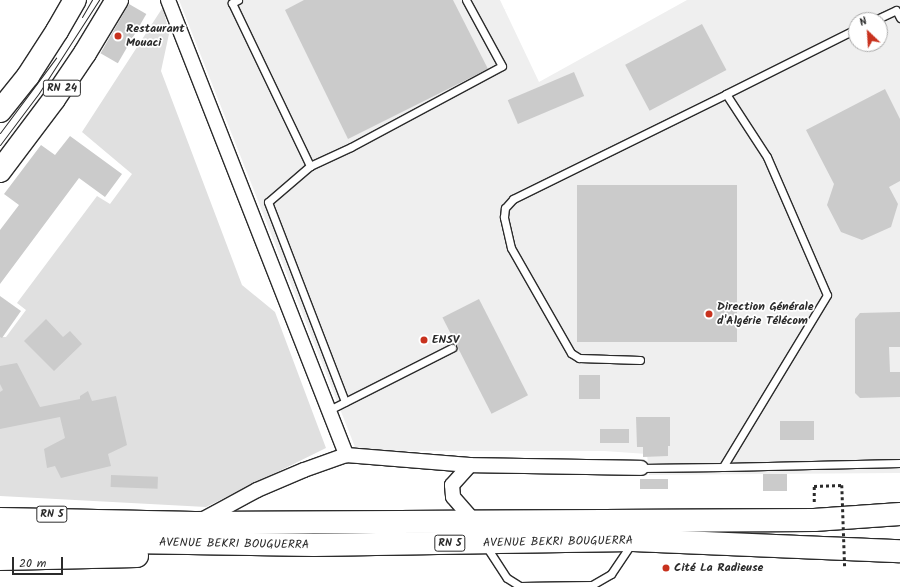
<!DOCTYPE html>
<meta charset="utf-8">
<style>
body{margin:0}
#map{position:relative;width:900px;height:587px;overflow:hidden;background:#fff;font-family:Kalam,sans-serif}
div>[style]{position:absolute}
.built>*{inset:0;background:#efefef}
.green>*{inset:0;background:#e0e0e0}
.building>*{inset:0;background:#cbcbcb;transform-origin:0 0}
.path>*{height:2.5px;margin-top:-1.25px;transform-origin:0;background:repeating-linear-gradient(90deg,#2b2b2b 0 3px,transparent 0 6px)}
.roads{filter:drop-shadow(1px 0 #2b2b2b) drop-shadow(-1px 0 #2b2b2b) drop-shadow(0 1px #2b2b2b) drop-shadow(0 -1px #2b2b2b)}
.lane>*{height:7px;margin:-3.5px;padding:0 3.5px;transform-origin:3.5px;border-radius:3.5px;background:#fff}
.street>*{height:14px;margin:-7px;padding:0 7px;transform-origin:7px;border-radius:7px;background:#fff}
.primary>*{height:22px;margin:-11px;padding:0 11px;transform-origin:11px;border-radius:11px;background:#fff}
.highway>*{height:22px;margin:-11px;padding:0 11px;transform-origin:11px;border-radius:11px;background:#fff}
.tram>*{height:1px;margin:-0.5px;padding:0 0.5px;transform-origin:0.5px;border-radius:0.5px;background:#2b2b2b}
.path-bridge>*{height:2.5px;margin-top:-1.25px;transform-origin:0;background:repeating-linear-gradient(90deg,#2b2b2b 0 3px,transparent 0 6px)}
.dots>*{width:11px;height:11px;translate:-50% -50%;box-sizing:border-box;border:2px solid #fff;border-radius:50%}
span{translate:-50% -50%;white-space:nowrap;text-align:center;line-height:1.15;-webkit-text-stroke:3.5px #fff;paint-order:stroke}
.shield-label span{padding:1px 3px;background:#fff;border:1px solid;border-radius:3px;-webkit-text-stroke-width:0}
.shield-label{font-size:11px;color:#2b2b2b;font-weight:700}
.poi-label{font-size:12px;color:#2b2b2b;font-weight:700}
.left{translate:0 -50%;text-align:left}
.street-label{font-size:12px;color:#2b2b2b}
.north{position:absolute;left:848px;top:12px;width:40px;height:40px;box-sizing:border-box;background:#fff;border:1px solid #aaa;border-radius:50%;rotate:335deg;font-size:11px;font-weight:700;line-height:16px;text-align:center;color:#2b2b2b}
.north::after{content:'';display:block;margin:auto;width:14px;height:18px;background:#c8321e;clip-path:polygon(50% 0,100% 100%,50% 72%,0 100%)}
.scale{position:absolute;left:12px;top:557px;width:51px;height:18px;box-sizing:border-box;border:2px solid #2b2b2b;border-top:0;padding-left:5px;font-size:12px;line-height:14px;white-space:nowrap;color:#2b2b2b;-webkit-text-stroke:3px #fff;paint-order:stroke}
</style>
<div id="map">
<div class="built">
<i style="clip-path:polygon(evenodd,179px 0,500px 0,539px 82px,687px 0,900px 0,900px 473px,649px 475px,647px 454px,604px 451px,361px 451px,355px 447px,179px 0,856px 20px,880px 20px,880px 44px,856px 44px,856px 20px)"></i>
</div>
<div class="green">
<i style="clip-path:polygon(163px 7px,169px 34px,161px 71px,242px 285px,275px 312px,326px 448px,206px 507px,0 496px,0 337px,6px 337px,26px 310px,17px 303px,97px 196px,110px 204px,132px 174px,82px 132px)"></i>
</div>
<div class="building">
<i style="clip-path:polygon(304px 0,453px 0,488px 69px,348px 139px,285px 10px)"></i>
<i style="left:129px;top:4px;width:20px;height:57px;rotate:30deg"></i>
<i style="left:702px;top:24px;width:52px;height:87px;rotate:62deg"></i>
<i style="left:574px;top:72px;width:26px;height:72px;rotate:67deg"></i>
<i style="clip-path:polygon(885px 89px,900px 119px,900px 181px,889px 187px,898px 204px,891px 227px,862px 240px,841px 232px,827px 205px,834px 184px,806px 130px)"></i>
<i style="clip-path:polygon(70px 136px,122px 174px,105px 197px,79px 178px,0 284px,0 230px,19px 205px,4px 194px,41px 145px,55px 155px)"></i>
<i style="left:577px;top:185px;width:160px;height:157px"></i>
<i style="clip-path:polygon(0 296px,21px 311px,2px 338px,0 337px)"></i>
<i style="left:479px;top:299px;width:108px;height:41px;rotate:63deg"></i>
<i style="clip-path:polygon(900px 312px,900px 347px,889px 347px,890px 372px,900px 372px,900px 397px,860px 398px,855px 393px,855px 319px,860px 313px)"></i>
<i style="clip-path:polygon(46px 319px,63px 337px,70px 331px,82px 344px,54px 371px,24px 341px)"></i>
<i style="clip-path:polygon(17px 363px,40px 407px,80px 399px,80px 396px,88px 391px,92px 401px,116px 396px,127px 445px,108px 454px,111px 466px,61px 478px,55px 466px,47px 468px,44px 449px,65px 438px,60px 417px,0 429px,0 392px,3px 390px,0 384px,0 366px)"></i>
<i style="left:579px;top:375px;width:21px;height:24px"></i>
<i style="clip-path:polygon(636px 417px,670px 417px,670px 446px,668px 446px,668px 456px,643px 457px,643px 447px,637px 447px)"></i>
<i style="left:780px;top:421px;width:34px;height:19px"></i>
<i style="left:600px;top:429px;width:29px;height:14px"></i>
<i style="left:763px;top:474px;width:24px;height:17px"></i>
<i style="left:111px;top:475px;width:47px;height:12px;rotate:2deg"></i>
<i style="left:640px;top:479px;width:28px;height:10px"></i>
</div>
<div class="path">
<i style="left:814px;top:502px;width:16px;rotate:-90deg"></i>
<i style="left:814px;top:486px;width:28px;rotate:-2deg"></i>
</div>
<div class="roads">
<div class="lane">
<i style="left:238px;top:0;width:7px;rotate:153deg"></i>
<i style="left:232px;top:3px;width:181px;rotate:64.4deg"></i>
<i style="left:310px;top:166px;width:55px;rotate:139.4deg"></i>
<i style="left:268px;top:202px;width:214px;rotate:68.9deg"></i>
<i style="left:875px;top:20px;width:23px;rotate:-25deg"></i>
<i style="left:896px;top:10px;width:9px;rotate:63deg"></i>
<i style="left:726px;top:94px;width:145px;rotate:-26.6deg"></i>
<i style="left:310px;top:166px;width:45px;rotate:-24.9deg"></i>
<i style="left:351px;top:147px;width:171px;rotate:-28.2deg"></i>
<i style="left:502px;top:66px;width:75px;rotate:-118.6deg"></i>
<i style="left:640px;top:360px;width:61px;rotate:-178.1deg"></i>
<i style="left:579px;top:358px;width:9px;rotate:-148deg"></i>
<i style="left:571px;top:353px;width:121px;rotate:-119.7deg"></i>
<i style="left:511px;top:248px;width:32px;rotate:-103deg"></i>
<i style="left:504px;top:217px;width:9px;rotate:-84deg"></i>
<i style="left:505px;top:208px;width:12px;rotate:-48deg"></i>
<i style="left:513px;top:199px;width:237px;rotate:-26.2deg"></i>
<i style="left:726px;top:94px;width:75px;rotate:56.9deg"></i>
<i style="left:767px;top:157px;width:150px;rotate:66.5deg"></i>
<i style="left:827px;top:295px;width:201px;rotate:121.2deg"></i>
<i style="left:723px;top:467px;width:82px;rotate:179.3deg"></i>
<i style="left:329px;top:410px;width:138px;rotate:-26.8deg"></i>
<i style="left:723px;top:467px;width:177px;rotate:-1.3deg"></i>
<i style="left:486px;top:546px;width:38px;rotate:57deg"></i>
<i style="left:507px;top:578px;width:15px;rotate:32deg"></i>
<i style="left:520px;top:586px;width:72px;rotate:-0.8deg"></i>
<i style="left:592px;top:585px;width:22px;rotate:-30deg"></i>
<i style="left:611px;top:574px;width:36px;rotate:-56deg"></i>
</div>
<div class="street">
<i style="left:168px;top:0;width:489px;rotate:68.6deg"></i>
<i style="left:470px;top:465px;width:27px;rotate:132deg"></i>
<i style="left:452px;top:485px;width:12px;rotate:85deg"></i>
<i style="left:453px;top:497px;width:32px;rotate:49deg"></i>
<i style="left:200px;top:521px;width:65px;rotate:-28.5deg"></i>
<i style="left:257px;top:490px;width:51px;rotate:-23.1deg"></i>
<i style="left:304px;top:470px;width:45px;rotate:-19.7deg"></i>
<i style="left:346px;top:455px;width:124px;rotate:4.6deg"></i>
<i style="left:470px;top:465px;width:171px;rotate:1deg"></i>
</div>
<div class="primary">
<i style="left:0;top:111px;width:45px;rotate:-51.3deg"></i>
<i style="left:28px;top:76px;width:54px;rotate:-57.2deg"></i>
<i style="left:57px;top:31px;width:36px;rotate:-60deg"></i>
<i style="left:0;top:171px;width:90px;rotate:-53.1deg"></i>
<i style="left:54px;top:99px;width:55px;rotate:-56deg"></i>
<i style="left:85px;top:53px;width:62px;rotate:-58.9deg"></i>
</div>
<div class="highway">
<i style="left:0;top:519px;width:195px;rotate:1.2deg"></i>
<i style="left:195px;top:523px;width:619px;rotate:-0.28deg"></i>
<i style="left:814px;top:520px;width:86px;rotate:-4deg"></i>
<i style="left:0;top:540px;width:314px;rotate:0.9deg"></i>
<i style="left:314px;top:545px;width:319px;rotate:-0.9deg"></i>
<i style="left:633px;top:540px;width:267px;rotate:2.4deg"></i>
<i style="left:0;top:559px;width:137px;rotate:-1.3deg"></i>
</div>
</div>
<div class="tram">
<i style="left:82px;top:17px;width:20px;rotate:-60deg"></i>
<i style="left:0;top:133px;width:94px;rotate:-53.3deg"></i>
<i style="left:0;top:145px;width:65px;rotate:-53.1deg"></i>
<i style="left:39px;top:93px;width:111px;rotate:-57.2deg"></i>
</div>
<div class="path-bridge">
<i style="left:842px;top:485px;width:84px;rotate:88deg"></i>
</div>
<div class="dots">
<i style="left:118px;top:36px;background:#c8321e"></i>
<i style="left:709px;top:314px;background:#c8321e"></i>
<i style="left:424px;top:340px;background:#c8321e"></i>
<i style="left:666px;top:568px;background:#c8321e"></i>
</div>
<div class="shield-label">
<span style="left:62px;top:88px">RN 24</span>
<span style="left:52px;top:514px">RN 5</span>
<span style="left:450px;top:543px">RN 5</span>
</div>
<div class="poi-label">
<span class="left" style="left:126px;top:36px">Restaurant<br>Mouaci</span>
<span class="left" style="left:717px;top:314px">Direction Générale<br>d'Algérie Télécom</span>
<span class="left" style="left:432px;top:340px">ENSV</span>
<span class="left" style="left:674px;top:568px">Cité La Radieuse</span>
</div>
<div class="street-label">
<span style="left:558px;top:542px;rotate:-1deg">AVENUE BEKRI BOUGUERRA</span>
<span style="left:234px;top:544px;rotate:1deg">AVENUE BEKRI BOUGUERRA</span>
</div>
<div class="north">N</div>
<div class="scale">20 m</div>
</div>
